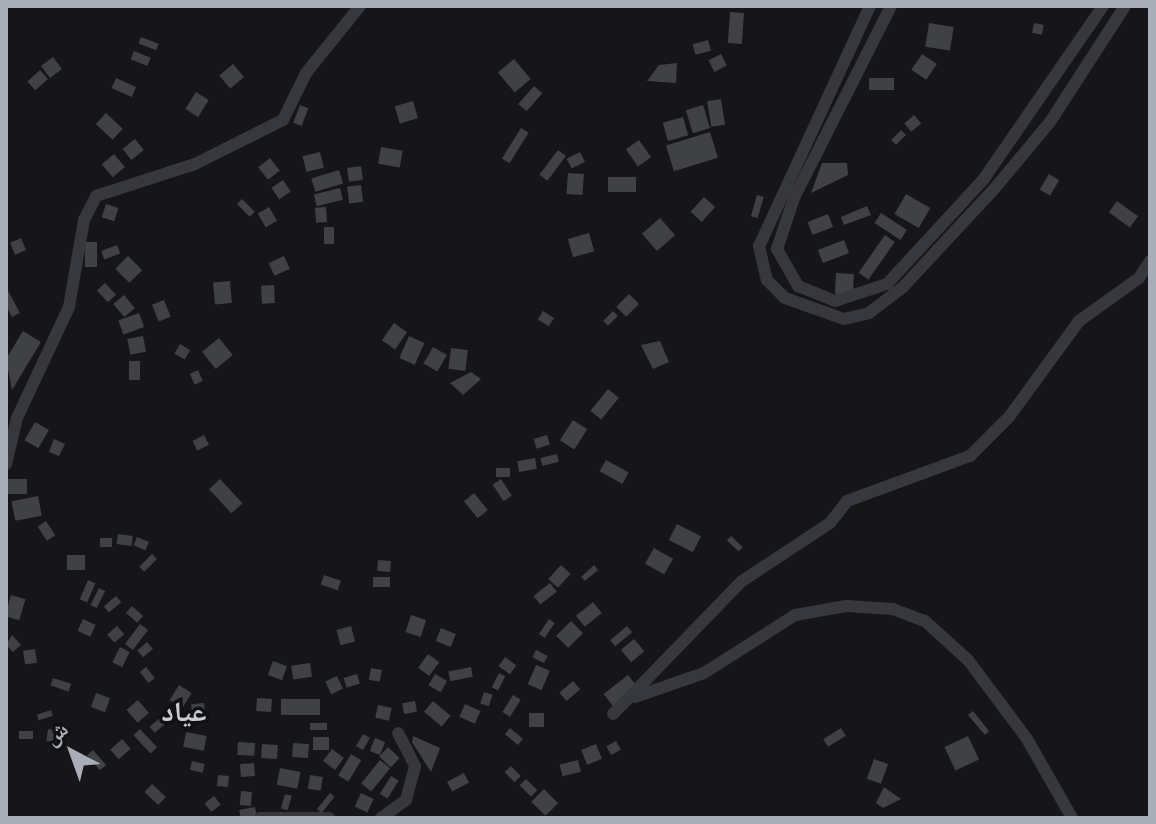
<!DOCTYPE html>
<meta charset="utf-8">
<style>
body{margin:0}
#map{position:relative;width:1156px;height:824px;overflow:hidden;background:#161618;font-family:Montserrat,"Noto Naskh Arabic",sans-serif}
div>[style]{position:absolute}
.building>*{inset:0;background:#404145;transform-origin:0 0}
.minor>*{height:12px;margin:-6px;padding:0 6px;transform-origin:6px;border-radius:6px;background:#37383d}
span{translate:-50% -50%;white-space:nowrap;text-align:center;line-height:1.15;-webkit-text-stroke:7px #111113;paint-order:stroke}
.quarter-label{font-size:28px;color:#c9ccd4;font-weight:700}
.frame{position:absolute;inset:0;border:8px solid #a8adb8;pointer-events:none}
.north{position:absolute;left:32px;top:712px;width:80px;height:80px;-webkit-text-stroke:6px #111113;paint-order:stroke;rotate:319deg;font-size:22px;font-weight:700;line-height:32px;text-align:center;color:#a8adb8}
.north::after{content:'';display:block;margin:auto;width:28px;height:36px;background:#a8adb8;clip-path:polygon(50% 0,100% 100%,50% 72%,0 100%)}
</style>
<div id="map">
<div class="building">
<i style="left:730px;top:12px;width:14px;height:31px;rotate:4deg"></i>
<i style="left:929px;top:23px;width:25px;height:24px;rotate:9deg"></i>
<i style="left:1034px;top:23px;width:10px;height:10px;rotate:11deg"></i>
<i style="left:141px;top:37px;width:19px;height:7px;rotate:21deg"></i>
<i style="left:708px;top:40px;width:11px;height:16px;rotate:75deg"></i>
<i style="left:134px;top:51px;width:18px;height:9px;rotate:22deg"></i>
<i style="left:721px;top:54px;width:13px;height:14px;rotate:63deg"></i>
<i style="left:922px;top:54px;width:18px;height:19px;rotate:34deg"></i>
<i style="left:53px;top:57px;width:15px;height:15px;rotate:53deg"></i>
<i style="left:514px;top:59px;width:26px;height:21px;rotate:50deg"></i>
<i style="clip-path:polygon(677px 63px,676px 83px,647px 81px,659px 65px)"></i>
<i style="left:233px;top:64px;width:17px;height:18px;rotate:50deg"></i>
<i style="left:40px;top:70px;width:12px;height:17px;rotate:48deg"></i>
<i style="left:116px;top:78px;width:22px;height:11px;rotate:24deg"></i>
<i style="left:894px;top:78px;width:12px;height:25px;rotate:90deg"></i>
<i style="left:534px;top:86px;width:11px;height:24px;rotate:41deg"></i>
<i style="left:196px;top:92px;width:15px;height:20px;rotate:32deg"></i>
<i style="left:721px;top:99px;width:26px;height:14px;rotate:81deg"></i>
<i style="left:413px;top:101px;width:18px;height:19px;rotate:74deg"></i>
<i style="left:300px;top:105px;width:9px;height:19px;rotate:21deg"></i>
<i style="left:703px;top:105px;width:24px;height:18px;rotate:73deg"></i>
<i style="left:106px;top:113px;width:23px;height:15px;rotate:43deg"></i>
<i style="left:914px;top:115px;width:11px;height:13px;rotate:49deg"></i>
<i style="left:683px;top:117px;width:19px;height:21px;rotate:74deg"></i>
<i style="left:521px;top:128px;width:9px;height:36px;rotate:32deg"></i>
<i style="left:901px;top:130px;width:7px;height:14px;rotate:45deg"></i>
<i style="left:710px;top:132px;width:27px;height:46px;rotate:73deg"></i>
<i style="left:135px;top:139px;width:14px;height:16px;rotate:51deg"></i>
<i style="left:639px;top:140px;width:21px;height:16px;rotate:55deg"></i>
<i style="left:381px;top:147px;width:22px;height:17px;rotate:10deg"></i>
<i style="left:558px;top:150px;width:10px;height:31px;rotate:37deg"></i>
<i style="left:320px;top:152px;width:16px;height:18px;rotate:76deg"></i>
<i style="left:580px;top:152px;width:11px;height:15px;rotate:63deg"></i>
<i style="left:114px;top:154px;width:17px;height:16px;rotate:50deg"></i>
<i style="left:270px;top:158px;width:16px;height:15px;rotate:52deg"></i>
<i style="clip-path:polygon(822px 163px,847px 163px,848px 175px,811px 193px)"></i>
<i style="left:361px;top:166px;width:14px;height:14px;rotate:82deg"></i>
<i style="left:339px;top:170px;width:14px;height:29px;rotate:73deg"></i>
<i style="left:568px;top:173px;width:16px;height:21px;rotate:4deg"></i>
<i style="left:1049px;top:174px;width:12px;height:18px;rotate:31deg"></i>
<i style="left:636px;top:177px;width:15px;height:28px;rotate:90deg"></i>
<i style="left:283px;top:180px;width:14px;height:14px;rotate:56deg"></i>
<i style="left:361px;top:185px;width:17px;height:14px;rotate:83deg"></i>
<i style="left:340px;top:188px;width:12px;height:27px;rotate:76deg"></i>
<i style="left:906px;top:194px;width:28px;height:23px;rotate:30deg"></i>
<i style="left:757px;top:195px;width:7px;height:22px;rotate:16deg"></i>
<i style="left:704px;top:197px;width:15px;height:20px;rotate:42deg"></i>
<i style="left:242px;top:199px;width:18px;height:7px;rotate:45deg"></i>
<i style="left:1117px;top:201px;width:26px;height:14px;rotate:36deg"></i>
<i style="left:106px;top:204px;width:13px;height:14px;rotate:18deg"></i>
<i style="clip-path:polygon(867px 206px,871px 215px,844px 225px,841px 217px)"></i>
<i style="left:269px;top:207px;width:16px;height:13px;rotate:60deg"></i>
<i style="left:326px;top:207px;width:15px;height:11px;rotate:86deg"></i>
<i style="left:881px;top:213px;width:31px;height:12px;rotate:33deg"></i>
<i style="left:828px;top:214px;width:14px;height:22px;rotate:69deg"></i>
<i style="left:660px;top:218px;width:23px;height:24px;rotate:49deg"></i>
<i style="left:324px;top:227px;width:10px;height:17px"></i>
<i style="left:589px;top:233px;width:19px;height:22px;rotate:74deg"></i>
<i style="left:885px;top:235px;width:12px;height:46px;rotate:35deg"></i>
<i style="left:21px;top:238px;width:13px;height:12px;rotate:67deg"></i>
<i style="left:844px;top:240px;width:14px;height:28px;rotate:69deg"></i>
<i style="left:97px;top:242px;width:25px;height:12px;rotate:90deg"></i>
<i style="left:117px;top:245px;width:9px;height:17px;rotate:69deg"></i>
<i style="left:128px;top:256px;width:20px;height:18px;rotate:45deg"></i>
<i style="left:284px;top:256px;width:14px;height:17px;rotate:65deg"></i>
<i style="left:836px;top:273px;width:18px;height:21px;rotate:3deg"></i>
<i style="left:230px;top:281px;width:22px;height:17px;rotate:85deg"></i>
<i style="left:105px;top:283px;width:16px;height:11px;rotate:47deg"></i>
<i style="left:274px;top:285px;width:18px;height:13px;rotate:87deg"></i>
<i style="clip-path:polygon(6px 287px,20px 313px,12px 317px,6px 306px)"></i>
<i style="left:629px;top:294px;width:14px;height:18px;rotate:45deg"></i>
<i style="left:124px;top:295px;width:17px;height:14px;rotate:50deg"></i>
<i style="left:164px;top:300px;width:18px;height:13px;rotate:68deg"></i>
<i style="left:543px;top:311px;width:13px;height:10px;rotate:32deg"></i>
<i style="left:613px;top:311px;width:7px;height:14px;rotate:45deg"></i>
<i style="left:139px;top:313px;width:15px;height:22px;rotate:70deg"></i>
<i style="left:394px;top:323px;width:16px;height:21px;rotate:35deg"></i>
<i style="clip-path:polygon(23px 331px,41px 342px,12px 390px,6px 359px)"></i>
<i style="left:143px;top:336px;width:16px;height:16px;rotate:79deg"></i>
<i style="left:409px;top:336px;width:17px;height:24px;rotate:24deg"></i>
<i style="left:219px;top:338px;width:22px;height:22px;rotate:51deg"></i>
<i style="clip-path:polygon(660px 341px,669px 362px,653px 369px,641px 345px)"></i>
<i style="left:180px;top:344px;width:12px;height:11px;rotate:31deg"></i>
<i style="left:433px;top:347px;width:16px;height:19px;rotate:30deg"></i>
<i style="left:451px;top:348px;width:17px;height:21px;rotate:7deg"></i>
<i style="left:129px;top:361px;width:11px;height:19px"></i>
<i style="left:198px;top:370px;width:12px;height:9px;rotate:66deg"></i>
<i style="clip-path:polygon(471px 372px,481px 379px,463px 395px,450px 383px)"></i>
<i style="left:608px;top:389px;width:14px;height:28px;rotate:39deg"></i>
<i style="left:573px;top:420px;width:17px;height:24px;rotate:33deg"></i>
<i style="left:35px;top:422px;width:16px;height:21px;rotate:30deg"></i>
<i style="left:204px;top:435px;width:11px;height:13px;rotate:63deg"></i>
<i style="left:547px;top:435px;width:10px;height:14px;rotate:73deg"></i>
<i style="clip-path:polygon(54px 439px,65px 444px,59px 456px,49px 452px)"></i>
<i style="left:557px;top:454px;width:8px;height:17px;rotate:76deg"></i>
<i style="left:535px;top:458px;width:11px;height:18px;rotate:80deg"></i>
<i style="left:606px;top:460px;width:26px;height:13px;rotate:29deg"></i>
<i style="left:496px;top:468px;width:14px;height:9px"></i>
<i style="left:27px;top:479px;width:15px;height:20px;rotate:90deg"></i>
<i style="left:220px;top:479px;width:33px;height:15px;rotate:47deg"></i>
<i style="left:501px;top:479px;width:20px;height:10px;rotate:57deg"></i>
<i style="left:474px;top:493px;width:22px;height:13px;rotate:51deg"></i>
<i style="left:38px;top:496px;width:20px;height:27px;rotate:79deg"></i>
<i style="left:46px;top:521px;width:17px;height:10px;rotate:57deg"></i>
<i style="left:677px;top:524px;width:27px;height:18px;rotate:27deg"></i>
<i style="left:118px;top:534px;width:15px;height:10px;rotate:8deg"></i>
<i style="left:731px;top:536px;width:16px;height:6px;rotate:43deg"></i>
<i style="left:137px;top:537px;width:13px;height:9px;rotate:23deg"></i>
<i style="left:100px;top:538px;width:12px;height:9px"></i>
<i style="left:654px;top:548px;width:22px;height:18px;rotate:30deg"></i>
<i style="left:152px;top:554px;width:7px;height:18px;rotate:45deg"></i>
<i style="left:85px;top:555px;width:15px;height:18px;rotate:90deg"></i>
<i style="left:378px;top:560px;width:13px;height:11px;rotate:4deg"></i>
<i style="left:561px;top:565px;width:13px;height:19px;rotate:42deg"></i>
<i style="clip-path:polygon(594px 565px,598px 570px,585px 581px,581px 577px)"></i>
<i style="left:324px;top:575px;width:18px;height:10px;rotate:19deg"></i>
<i style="left:390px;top:577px;width:10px;height:17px;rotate:90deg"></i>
<i style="left:88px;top:580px;width:8px;height:21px;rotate:23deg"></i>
<i style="left:550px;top:583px;width:11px;height:21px;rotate:52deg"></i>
<i style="left:99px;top:588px;width:7px;height:19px;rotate:27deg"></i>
<i style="left:11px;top:595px;width:15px;height:22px;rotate:16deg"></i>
<i style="left:116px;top:596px;width:8px;height:16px;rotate:50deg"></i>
<i style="left:593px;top:602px;width:14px;height:22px;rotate:51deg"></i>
<i style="left:132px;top:606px;width:15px;height:9px;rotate:42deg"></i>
<i style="left:411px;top:615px;width:16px;height:18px;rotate:18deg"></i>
<i style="left:83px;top:619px;width:14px;height:13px;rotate:25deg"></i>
<i style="left:549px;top:619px;width:7px;height:18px;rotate:34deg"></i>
<i style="left:571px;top:621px;width:17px;height:21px;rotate:45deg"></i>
<i style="left:140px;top:624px;width:10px;height:25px;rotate:37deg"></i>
<i style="left:117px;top:626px;width:11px;height:13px;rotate:49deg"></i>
<i style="left:351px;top:626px;width:16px;height:15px;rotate:75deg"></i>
<i style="left:627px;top:626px;width:8px;height:22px;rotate:50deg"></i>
<i style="left:441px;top:628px;width:16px;height:14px;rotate:22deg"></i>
<i style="clip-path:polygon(12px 635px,21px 645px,13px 652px,6px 645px)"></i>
<i style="left:634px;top:639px;width:16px;height:17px;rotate:50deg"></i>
<i style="left:147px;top:642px;width:9px;height:13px;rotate:49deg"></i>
<i style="left:120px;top:647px;width:11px;height:17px;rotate:27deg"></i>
<i style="left:35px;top:649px;width:14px;height:12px;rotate:82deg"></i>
<i style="left:536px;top:650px;width:13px;height:8px;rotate:27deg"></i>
<i style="left:428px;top:654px;width:14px;height:17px;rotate:36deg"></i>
<i style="left:505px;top:657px;width:14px;height:11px;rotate:36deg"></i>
<i style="left:273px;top:661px;width:15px;height:15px;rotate:20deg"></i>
<i style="left:310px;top:663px;width:14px;height:19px;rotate:82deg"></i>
<i style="left:536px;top:665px;width:15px;height:21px;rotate:23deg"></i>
<i style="left:146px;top:667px;width:14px;height:8px;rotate:51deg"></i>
<i style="left:471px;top:667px;width:10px;height:23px;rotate:79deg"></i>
<i style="left:371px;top:668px;width:11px;height:12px;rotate:10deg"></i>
<i style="left:499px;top:673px;width:7px;height:16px;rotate:27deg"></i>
<i style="left:357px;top:674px;width:10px;height:14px;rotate:73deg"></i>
<i style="left:435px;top:674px;width:14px;height:13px;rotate:30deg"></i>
<i style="left:628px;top:675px;width:16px;height:31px;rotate:52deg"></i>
<i style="left:337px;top:676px;width:14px;height:13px;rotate:65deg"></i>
<i style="left:53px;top:678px;width:19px;height:8px;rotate:18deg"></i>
<i style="left:573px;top:681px;width:11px;height:18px;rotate:49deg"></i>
<i style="left:179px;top:685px;width:15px;height:18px;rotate:32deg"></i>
<i style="left:484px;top:692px;width:9px;height:12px;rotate:18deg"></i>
<i style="left:96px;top:693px;width:15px;height:15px;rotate:20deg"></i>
<i style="left:513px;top:695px;width:9px;height:20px;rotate:32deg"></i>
<i style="left:257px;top:698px;width:15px;height:13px;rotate:4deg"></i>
<i style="left:281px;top:699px;width:39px;height:16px"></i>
<i style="left:138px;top:700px;width:17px;height:15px;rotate:50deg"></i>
<i style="left:415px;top:701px;width:11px;height:13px;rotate:80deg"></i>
<i style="left:433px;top:701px;width:23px;height:14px;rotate:40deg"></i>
<i style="left:204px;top:703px;width:10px;height:13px;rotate:84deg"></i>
<i style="left:465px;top:704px;width:17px;height:14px;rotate:24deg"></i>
<i style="left:378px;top:705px;width:14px;height:13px;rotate:12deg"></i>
<i style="left:51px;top:710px;width:6px;height:15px;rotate:72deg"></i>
<i style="clip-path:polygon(973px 711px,989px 731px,985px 735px,968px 715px)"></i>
<i style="left:544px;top:713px;width:14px;height:15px;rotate:90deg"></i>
<i style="left:161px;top:717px;width:8px;height:15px;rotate:50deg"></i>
<i style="left:310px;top:723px;width:17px;height:7px"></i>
<i style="left:510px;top:728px;width:17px;height:8px;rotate:40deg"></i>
<i style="left:841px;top:728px;width:9px;height:21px;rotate:58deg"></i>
<i style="left:48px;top:729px;width:15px;height:12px;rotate:8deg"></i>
<i style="left:140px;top:729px;width:25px;height:9px;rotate:47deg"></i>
<i style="left:33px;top:731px;width:8px;height:14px;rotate:90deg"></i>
<i style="left:186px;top:732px;width:21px;height:15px;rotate:11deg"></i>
<i style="left:363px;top:734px;width:8px;height:14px;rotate:30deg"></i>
<i style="clip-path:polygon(413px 736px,440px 748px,431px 772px,412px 742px)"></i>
<i style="left:968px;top:736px;width:26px;height:26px;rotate:65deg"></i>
<i style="left:313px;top:737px;width:16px;height:13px"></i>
<i style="left:375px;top:738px;width:11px;height:14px;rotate:22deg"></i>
<i style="left:122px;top:739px;width:13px;height:16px;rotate:48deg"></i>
<i style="left:616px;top:741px;width:10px;height:11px;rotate:61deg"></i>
<i style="left:238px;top:742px;width:17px;height:13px;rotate:3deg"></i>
<i style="left:293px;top:743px;width:16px;height:14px;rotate:4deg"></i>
<i style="left:262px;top:744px;width:16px;height:14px;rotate:4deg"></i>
<i style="left:596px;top:744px;width:16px;height:16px;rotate:68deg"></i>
<i style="left:388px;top:747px;width:16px;height:13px;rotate:43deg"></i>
<i style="left:332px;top:749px;width:15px;height:15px;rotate:37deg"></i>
<i style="left:93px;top:750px;width:20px;height:8px;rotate:49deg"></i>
<i style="left:351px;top:754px;width:12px;height:25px;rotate:31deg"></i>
<i style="left:874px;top:759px;width:15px;height:21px;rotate:20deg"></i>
<i style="left:380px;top:760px;width:13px;height:30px;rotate:39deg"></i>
<i style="left:578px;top:760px;width:12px;height:19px;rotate:76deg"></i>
<i style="left:192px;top:761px;width:13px;height:9px;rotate:13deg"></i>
<i style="left:254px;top:763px;width:13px;height:14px;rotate:86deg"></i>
<i style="left:511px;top:766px;width:14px;height:9px;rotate:45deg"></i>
<i style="left:280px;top:768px;width:21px;height:17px;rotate:11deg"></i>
<i style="left:464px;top:773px;width:11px;height:19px;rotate:63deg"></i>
<i style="left:218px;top:775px;width:11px;height:11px;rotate:5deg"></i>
<i style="left:310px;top:775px;width:13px;height:14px;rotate:9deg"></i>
<i style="left:391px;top:776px;width:9px;height:21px;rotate:32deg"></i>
<i style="left:526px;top:779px;width:16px;height:9px;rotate:45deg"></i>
<i style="left:152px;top:784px;width:19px;height:11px;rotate:43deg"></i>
<i style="clip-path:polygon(884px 787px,901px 799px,883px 808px,876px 803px)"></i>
<i style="left:544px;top:789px;width:20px;height:18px;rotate:45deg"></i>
<i style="left:241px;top:791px;width:11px;height:14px;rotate:5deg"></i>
<i style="left:330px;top:793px;width:6px;height:21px;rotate:39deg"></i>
<i style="left:361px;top:793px;width:14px;height:15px;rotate:25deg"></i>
<i style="left:285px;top:794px;width:7px;height:15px;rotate:16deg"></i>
<i style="left:214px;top:796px;width:11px;height:12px;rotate:52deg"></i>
<i style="clip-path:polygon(255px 807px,257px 817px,241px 818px,239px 810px)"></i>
</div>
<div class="minor">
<i style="left:870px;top:6px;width:264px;rotate:114.8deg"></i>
<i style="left:759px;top:246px;width:35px;rotate:77deg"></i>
<i style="left:767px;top:280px;width:25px;rotate:45deg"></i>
<i style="left:785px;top:298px;width:63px;rotate:19.6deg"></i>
<i style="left:844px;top:319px;width:26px;rotate:-13deg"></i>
<i style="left:869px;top:313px;width:43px;rotate:-37.4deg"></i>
<i style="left:903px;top:287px;width:135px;rotate:-47.1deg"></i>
<i style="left:995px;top:188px;width:86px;rotate:-50.2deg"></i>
<i style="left:1050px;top:122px;width:138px;rotate:-57.1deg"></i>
<i style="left:891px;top:6px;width:215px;rotate:116.8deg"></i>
<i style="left:794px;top:198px;width:54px;rotate:108.4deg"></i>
<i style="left:777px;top:249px;width:43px;rotate:60.4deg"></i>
<i style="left:798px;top:286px;width:40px;rotate:22deg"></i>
<i style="left:835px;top:301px;width:55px;rotate:-18.1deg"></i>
<i style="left:887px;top:284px;width:142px;rotate:-47.3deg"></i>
<i style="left:983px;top:180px;width:211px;rotate:-55.4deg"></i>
<i style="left:6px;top:464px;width:47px;rotate:-76.6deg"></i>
<i style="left:17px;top:418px;width:123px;rotate:-64.9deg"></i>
<i style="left:69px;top:307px;width:88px;rotate:-80.2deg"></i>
<i style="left:84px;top:220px;width:27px;rotate:-63deg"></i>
<i style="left:96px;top:196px;width:104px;rotate:-17.9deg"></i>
<i style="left:195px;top:164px;width:98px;rotate:-26.6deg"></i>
<i style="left:283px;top:120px;width:52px;rotate:-63.9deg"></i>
<i style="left:306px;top:73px;width:86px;rotate:-51.1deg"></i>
<i style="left:635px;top:697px;width:73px;rotate:-19.2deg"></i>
<i style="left:704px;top:673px;width:108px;rotate:-32.5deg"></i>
<i style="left:795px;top:615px;width:52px;rotate:-10deg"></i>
<i style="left:846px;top:606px;width:47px;rotate:3.7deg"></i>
<i style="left:893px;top:609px;width:34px;rotate:21deg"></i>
<i style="left:925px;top:621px;width:58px;rotate:42.2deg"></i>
<i style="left:968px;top:660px;width:99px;rotate:53.2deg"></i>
<i style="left:1027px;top:739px;width:91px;rotate:60.3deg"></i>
<i style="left:613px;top:714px;width:185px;rotate:-45.9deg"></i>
<i style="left:742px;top:581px;width:105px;rotate:-33.4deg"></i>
<i style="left:830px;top:523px;width:28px;rotate:-52deg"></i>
<i style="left:847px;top:501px;width:131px;rotate:-20.1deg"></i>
<i style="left:970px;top:456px;width:55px;rotate:-45deg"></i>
<i style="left:1009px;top:417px;width:119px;rotate:-53.9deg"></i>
<i style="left:1079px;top:321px;width:74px;rotate:-35.6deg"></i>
<i style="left:1139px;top:278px;width:20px;rotate:-57deg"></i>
<i style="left:260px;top:818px;width:69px"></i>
<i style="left:381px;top:818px;width:31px;rotate:-36deg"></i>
<i style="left:406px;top:800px;width:35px;rotate:-75deg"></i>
<i style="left:415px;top:766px;width:37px;rotate:-117deg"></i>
</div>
<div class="quarter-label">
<span style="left:184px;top:711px">عياد</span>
</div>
<div class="frame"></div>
<div class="north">ش</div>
</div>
